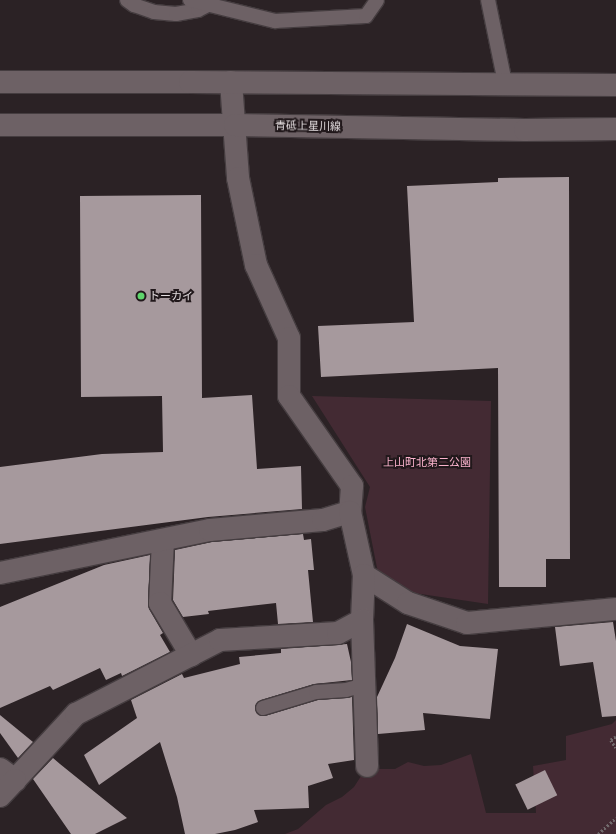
<!DOCTYPE html>
<meta charset="utf-8">
<style>
body{margin:0}
#map{position:relative;width:616px;height:834px;overflow:hidden;background:#2b2225;font-family:"Golos Text","Noto Sans JP",sans-serif}
div>[style]{position:absolute}
.green>*{inset:0;background:#432a33}
.building>*{inset:0;background:#a6999d;transform-origin:0 0}
.path>*{height:2.5px;margin-top:-1.25px;transform-origin:0;background:repeating-linear-gradient(90deg,#716a6c 0 2px,transparent 0 4px)}
.roads{filter:drop-shadow(1px 0 #453d40) drop-shadow(-1px 0 #453d40) drop-shadow(0 1px #453d40) drop-shadow(0 -1px #453d40)}
.service>*{height:14px;margin:-7px;padding:0 7px;transform-origin:7px;border-radius:7px;background:#6d6165}
.minor>*{height:22px;margin:-11px;padding:0 11px;transform-origin:11px;border-radius:11px;background:#6d6165}
.secondary>*{height:22px;margin:-11px;padding:0 11px;transform-origin:11px;border-radius:11px;background:#6d6165}
.dots>*{width:11px;height:11px;translate:-50% -50%;box-sizing:border-box;border:2px solid #21181b;border-radius:50%}
span{translate:-50% -50%;white-space:nowrap;text-align:center;line-height:1.15;-webkit-text-stroke:4px #21181b;paint-order:stroke}
.street-label{font-size:11px;color:#e3dddf}
.poi-label{font-size:11px;color:#e3dddf}
.left{translate:0 -50%;text-align:left}
.park-label{font-size:11px;color:#fab2cc}
</style>
<div id="map">
<div class="green">
<i style="clip-path:polygon(312px 396px,491px 401px,488px 604px,414px 593px,378px 573px,365px 507px,370px 487px)"></i>
<i style="clip-path:polygon(616px 720px,616px 834px,285px 834px,298px 829px,326px 805px,342px 797px,354px 787px,363px 773px,373px 769px,395px 769px,408px 762px,424px 766px,441px 765px,471px 754px,486px 813px,536px 813px,533px 766px,566px 760px,566px 736px,612px 724px)"></i>
</div>
<div class="building">
<i style="clip-path:polygon(569px 177px,570px 559px,546px 559px,546px 587px,499px 587px,498px 368px,321px 377px,318px 326px,414px 322px,407px 186px,498px 182px,498px 178px)"></i>
<i style="clip-path:polygon(201px 195px,202px 398px,252px 395px,257px 469px,301px 466px,302px 509px,208px 517px,0 544px,0 467px,102px 454px,163px 452px,162px 396px,81px 397px,80px 196px)"></i>
<i style="clip-path:polygon(303px 534px,304px 540px,311px 539px,314px 570px,308px 570px,313px 622px,278px 624px,276px 603px,208px 611px,209px 614px,183px 617px,173px 600px,175px 550px,212px 542px)"></i>
<i style="clip-path:polygon(150px 555px,148px 603px,149px 609px,163px 633px,160px 635px,170px 652px,122px 676px,121px 673px,106px 680px,100px 668px,53px 690px,50px 686px,0 708px,0 607px,104px 565px)"></i>
<i style="clip-path:polygon(613px 622px,616px 641px,616px 716px,602px 717px,593px 662px,560px 666px,555px 627px)"></i>
<i style="clip-path:polygon(407px 624px,460px 646px,498px 649px,490px 719px,423px 713px,425px 730px,378px 734px,377px 697px,395px 658px)"></i>
<i style="clip-path:polygon(347px 644px,351px 662px,352px 680px,314px 684px,261px 700px,255px 706px,257px 714px,265px 716px,318px 700px,352px 697px,354px 760px,328px 764px,333px 778px,308px 786px,309px 808px,254px 810px,258px 822px,235px 830px,215px 834px,185px 834px,177px 797px,160px 742px,99px 785px,84px 755px,137px 718px,131px 700px,182px 674px,184px 678px,240px 664px,239px 657px,281px 653px,281px 649px)"></i>
<i style="clip-path:polygon(0 715px,33px 742px,18px 758px,0 733px)"></i>
<i style="clip-path:polygon(53px 758px,60px 764px,127px 818px,95px 834px,71px 834px,33px 779px)"></i>
<i style="left:545px;top:770px;width:28px;height:33px;rotate:64deg"></i>
</div>
<div class="path">
<i style="left:616px;top:737px;width:6px;rotate:149deg"></i>
<i style="left:611px;top:740px;width:9px;rotate:58deg"></i>
<i style="left:598px;top:834px;width:24px;rotate:-42deg"></i>
</div>
<div class="roads">
<div class="service">
<i style="left:127px;top:0;width:9px;rotate:36deg"></i>
<i style="left:134px;top:5px;width:21px;rotate:19deg"></i>
<i style="left:154px;top:12px;width:22px;rotate:5deg"></i>
<i style="left:176px;top:14px;width:22px;rotate:-10deg"></i>
<i style="left:198px;top:10px;width:13px;rotate:-27deg"></i>
<i style="left:190px;top:0;width:88px;rotate:13.9deg"></i>
<i style="left:275px;top:21px;width:91px;rotate:-3.1deg"></i>
<i style="left:366px;top:16px;width:19px;rotate:-55deg"></i>
<i style="left:488px;top:0;width:85px;rotate:78.4deg"></i>
<i style="left:263px;top:708px;width:55px;rotate:-16.8deg"></i>
<i style="left:316px;top:692px;width:30px;rotate:-4deg"></i>
<i style="left:346px;top:690px;width:20px;rotate:-15deg"></i>
</div>
<div class="minor">
<i style="left:231px;top:82px;width:96px;rotate:85.8deg"></i>
<i style="left:238px;top:178px;width:89px;rotate:78.3deg"></i>
<i style="left:256px;top:265px;width:80px;rotate:65.7deg"></i>
<i style="left:289px;top:338px;width:58px;rotate:90deg"></i>
<i style="left:289px;top:396px;width:110px;rotate:55deg"></i>
<i style="left:352px;top:486px;width:26px;rotate:94deg"></i>
<i style="left:163px;top:540px;width:63px;rotate:92.7deg"></i>
<i style="left:160px;top:603px;width:61px;rotate:59.2deg"></i>
<i style="left:0;top:573px;width:214px;rotate:-11.6deg"></i>
<i style="left:210px;top:530px;width:113px;rotate:-5.1deg"></i>
<i style="left:323px;top:520px;width:28px;rotate:-17deg"></i>
<i style="left:350px;top:512px;width:65px;rotate:77.5deg"></i>
<i style="left:364px;top:575px;width:52px;rotate:32.5deg"></i>
<i style="left:408px;top:603px;width:62px;rotate:18.7deg"></i>
<i style="left:467px;top:623px;width:150px;rotate:-5.4deg"></i>
<i style="left:362px;top:620px;width:45px;rotate:-87.5deg"></i>
<i style="left:0;top:769px;width:19px;rotate:36deg"></i>
<i style="left:15px;top:780px;width:90px;rotate:-47.3deg"></i>
<i style="left:76px;top:714px;width:162px;rotate:-27.2deg"></i>
<i style="left:220px;top:640px;width:118px;rotate:-3.4deg"></i>
<i style="left:338px;top:633px;width:27px;rotate:-28deg"></i>
<i style="left:362px;top:620px;width:146px;rotate:88deg"></i>
<i style="left:0;top:796px;width:22px;rotate:-47deg"></i>
</div>
<div class="secondary">
<i style="left:0;top:82px;width:190px"></i>
<i style="left:190px;top:82px;width:426px;rotate:0.4deg"></i>
<i style="left:0;top:125px;width:235px"></i>
<i style="left:235px;top:125px;width:290px;rotate:1deg"></i>
<i style="left:525px;top:130px;width:91px;rotate:-0.6deg"></i>
</div>
</div>
<div class="dots">
<i style="left:141px;top:296px;background:#5ed56c"></i>
</div>
<div class="street-label">
<span style="left:308px;top:126px;rotate:1deg">青砥上星川線</span>
</div>
<div class="poi-label">
<span class="left" style="left:149px;top:296px">トーカイ</span>
</div>
<div class="park-label">
<span style="left:427px;top:462px">上山町北第二公園</span>
</div>
</div>
